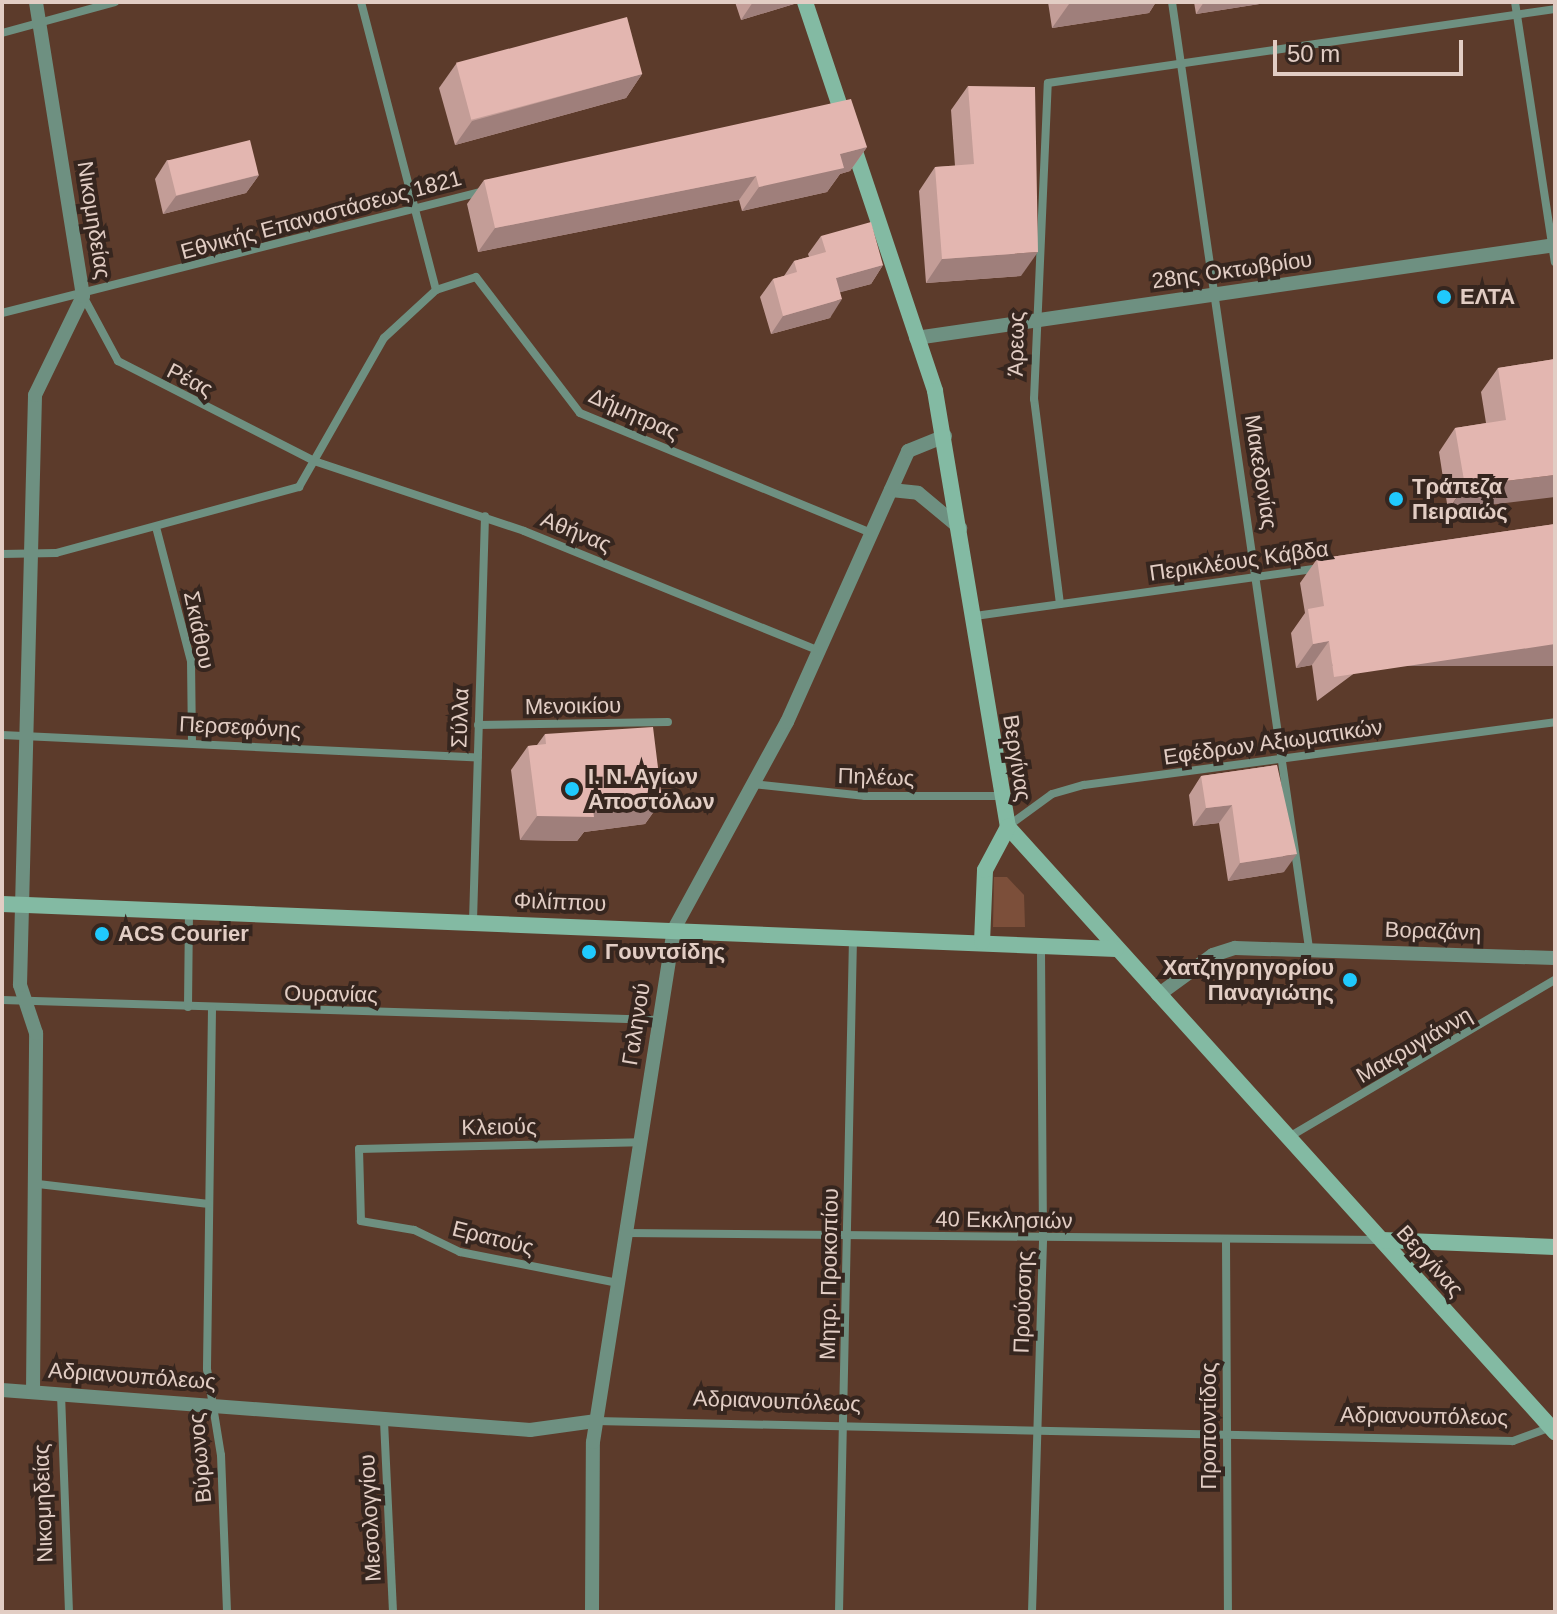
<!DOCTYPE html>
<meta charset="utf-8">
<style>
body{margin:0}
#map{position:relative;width:1557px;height:1614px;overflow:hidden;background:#5c3b2b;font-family:Arial,sans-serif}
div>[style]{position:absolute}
.green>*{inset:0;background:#7c4f3a}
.minor>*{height:8px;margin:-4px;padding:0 4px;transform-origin:4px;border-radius:4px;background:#6e9081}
.tertiary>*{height:14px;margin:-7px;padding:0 7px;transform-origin:7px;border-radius:7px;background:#6e9081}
.secondary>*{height:16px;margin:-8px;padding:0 8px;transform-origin:8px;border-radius:8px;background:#83baa3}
.wall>*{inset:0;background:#c39d97}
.shaded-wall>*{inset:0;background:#9f7f7b;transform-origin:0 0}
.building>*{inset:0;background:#e3b6b0;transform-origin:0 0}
.dots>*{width:22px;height:22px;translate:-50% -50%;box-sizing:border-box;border:4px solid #36261f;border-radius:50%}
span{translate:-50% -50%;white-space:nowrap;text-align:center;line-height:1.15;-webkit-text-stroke:8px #36261f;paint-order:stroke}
.street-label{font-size:22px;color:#e2cdc4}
.poi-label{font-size:22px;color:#e2cdc4;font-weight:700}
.left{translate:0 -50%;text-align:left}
.right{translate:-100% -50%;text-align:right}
.frame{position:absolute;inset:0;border:4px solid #e2cdc4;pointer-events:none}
.scale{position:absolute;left:1273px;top:40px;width:190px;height:36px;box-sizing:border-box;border:4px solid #e2cdc4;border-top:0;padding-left:10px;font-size:24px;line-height:28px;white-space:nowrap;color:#e2cdc4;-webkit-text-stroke:6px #36261f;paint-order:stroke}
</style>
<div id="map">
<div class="green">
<i style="clip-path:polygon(994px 877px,1007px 877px,1024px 895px,1025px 927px,993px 927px)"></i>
</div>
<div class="minor">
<i style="left:1172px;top:2px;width:956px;rotate:81.76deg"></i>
<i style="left:1515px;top:2px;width:263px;rotate:81.3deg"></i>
<i style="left:2px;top:33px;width:117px;rotate:-15.3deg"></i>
<i style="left:436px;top:290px;width:42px;rotate:-18deg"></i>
<i style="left:476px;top:277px;width:171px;rotate:52.6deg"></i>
<i style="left:580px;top:413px;width:315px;rotate:22.4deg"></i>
<i style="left:83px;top:296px;width:74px;rotate:61.7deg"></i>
<i style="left:118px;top:361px;width:220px;rotate:27deg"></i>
<i style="left:314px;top:461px;width:221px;rotate:18.4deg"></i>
<i style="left:524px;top:531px;width:318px;rotate:22.1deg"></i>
<i style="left:2px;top:313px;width:497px;rotate:-14.2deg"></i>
<i style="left:156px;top:527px;width:138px;rotate:75.4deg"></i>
<i style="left:191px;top:661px;width:82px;rotate:89.3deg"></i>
<i style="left:2px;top:554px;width:54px;rotate:-1.1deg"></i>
<i style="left:56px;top:553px;width:252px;rotate:-15.2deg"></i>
<i style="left:299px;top:487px;width:172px;rotate:-60.3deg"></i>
<i style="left:384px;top:338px;width:71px;rotate:-42.7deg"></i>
<i style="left:436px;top:290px;width:298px;rotate:-104.6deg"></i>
<i style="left:1060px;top:604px;width:207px;rotate:-97.2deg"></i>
<i style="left:1034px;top:399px;width:316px;rotate:-87.5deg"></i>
<i style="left:1048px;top:83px;width:512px;rotate:-8.3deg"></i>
<i style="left:975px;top:616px;width:347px;rotate:-7.9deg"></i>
<i style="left:478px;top:725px;width:190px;rotate:-0.9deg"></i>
<i style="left:2px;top:735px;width:476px;rotate:2.7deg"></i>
<i style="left:753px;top:784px;width:113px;rotate:6.1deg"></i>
<i style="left:865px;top:796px;width:133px"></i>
<i style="left:1008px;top:826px;width:54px;rotate:-36deg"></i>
<i style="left:1052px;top:794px;width:33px;rotate:-16deg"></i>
<i style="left:1084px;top:785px;width:475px;rotate:-7.6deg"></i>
<i style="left:473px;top:921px;width:405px;rotate:-88.3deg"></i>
<i style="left:2px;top:1000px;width:657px;rotate:1.74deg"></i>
<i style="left:188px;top:1007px;width:95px;rotate:-89.4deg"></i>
<i style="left:212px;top:1009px;width:360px;rotate:90.8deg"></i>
<i style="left:207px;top:1369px;width:87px;rotate:80.8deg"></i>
<i style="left:221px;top:1455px;width:157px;rotate:87.8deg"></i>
<i style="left:1289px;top:1137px;width:309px;rotate:-30.6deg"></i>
<i style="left:38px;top:1184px;width:172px;rotate:6.7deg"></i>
<i style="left:626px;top:1233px;width:755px;rotate:0.53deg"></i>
<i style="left:1226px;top:1240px;width:372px;rotate:89.7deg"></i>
<i style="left:618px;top:1283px;width:161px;rotate:-168.9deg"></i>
<i style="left:460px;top:1252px;width:51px;rotate:-154.4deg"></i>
<i style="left:414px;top:1230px;width:54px;rotate:-170.4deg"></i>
<i style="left:361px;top:1221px;width:72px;rotate:-91.6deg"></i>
<i style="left:359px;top:1149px;width:281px;rotate:-1.4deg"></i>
<i style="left:61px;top:1394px;width:218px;rotate:87.9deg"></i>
<i style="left:384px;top:1421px;width:191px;rotate:87.3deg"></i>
<i style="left:596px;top:1421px;width:917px;rotate:1.25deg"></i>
<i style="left:1513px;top:1441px;width:40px;rotate:-20.2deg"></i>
<i style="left:839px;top:1612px;width:675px;rotate:-88.81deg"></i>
<i style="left:1032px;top:1612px;width:374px;rotate:-88.3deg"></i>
<i style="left:1043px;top:1238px;width:292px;rotate:-90.4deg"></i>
</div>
<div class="tertiary">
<i style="left:916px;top:338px;width:646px;rotate:-8.28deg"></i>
<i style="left:891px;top:490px;width:27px;rotate:6deg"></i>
<i style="left:918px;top:493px;width:55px;rotate:39.8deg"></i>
<i style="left:1158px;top:995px;width:68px;rotate:-36deg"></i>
<i style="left:1213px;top:955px;width:23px;rotate:-18deg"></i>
<i style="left:1235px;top:948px;width:320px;rotate:1.8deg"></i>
<i style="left:2px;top:1390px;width:530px;rotate:4.33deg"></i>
<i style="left:530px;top:1430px;width:67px;rotate:-7.8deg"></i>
<i style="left:33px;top:1392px;width:359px;rotate:-89.5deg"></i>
<i style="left:36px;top:1033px;width:51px;rotate:-108.4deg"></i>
<i style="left:20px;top:985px;width:590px;rotate:-88.54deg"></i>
<i style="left:35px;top:395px;width:110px;rotate:-64.1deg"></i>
<i style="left:83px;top:296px;width:298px;rotate:-99.1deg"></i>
<i style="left:592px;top:1612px;width:170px;rotate:-89.7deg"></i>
<i style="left:593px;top:1442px;width:519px;rotate:-81.03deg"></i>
<i style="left:674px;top:929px;width:236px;rotate:-61.4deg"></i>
<i style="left:787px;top:722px;width:297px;rotate:-65.9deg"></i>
<i style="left:908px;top:451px;width:40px;rotate:-22deg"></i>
</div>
<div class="secondary">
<i style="left:805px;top:2px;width:410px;rotate:71.5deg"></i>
<i style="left:935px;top:391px;width:442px;rotate:80.5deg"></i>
<i style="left:1008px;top:827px;width:816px;rotate:47.88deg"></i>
<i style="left:2px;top:904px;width:1115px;rotate:2.31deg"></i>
<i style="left:982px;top:942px;width:72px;rotate:-87.6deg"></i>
<i style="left:985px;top:870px;width:49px;rotate:-61.9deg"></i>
<i style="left:1382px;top:1240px;width:173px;rotate:2.3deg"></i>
</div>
<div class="wall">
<i style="clip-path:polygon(735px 2px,795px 2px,794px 4px,741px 20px)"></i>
<i style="clip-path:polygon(1048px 2px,1156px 2px,1149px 13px,1052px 28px)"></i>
<i style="clip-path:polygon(1194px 2px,1272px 2px,1196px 14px)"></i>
<i style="clip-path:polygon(456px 64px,642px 74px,626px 98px,455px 145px,439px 88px)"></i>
<i style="clip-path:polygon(968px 86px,1021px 276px,926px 283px,919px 191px,935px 167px,955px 166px,951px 110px)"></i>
<i style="clip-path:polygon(867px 147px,850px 171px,840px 174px,827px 192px,742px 211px,739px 200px,478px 252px,467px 204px,484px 180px)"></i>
<i style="clip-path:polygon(167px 160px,259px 175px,246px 193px,163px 214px,155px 179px)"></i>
<i style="clip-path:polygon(821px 236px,883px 265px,871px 284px,840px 292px,830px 318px,771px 334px,760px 297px,773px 279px,784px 276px,794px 261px,809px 257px,808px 254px)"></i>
<i style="clip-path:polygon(1555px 359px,1448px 510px,1439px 452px,1455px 428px,1486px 423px,1481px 392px,1498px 368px)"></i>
<i style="clip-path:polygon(1555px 524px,1317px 701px,1312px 665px,1296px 668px,1291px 633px,1305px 613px,1300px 583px,1317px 559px)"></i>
<i style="clip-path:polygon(545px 734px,662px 800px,645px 824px,584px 832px,577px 841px,520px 840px,511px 770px,528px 746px,537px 745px)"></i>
<i style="clip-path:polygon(1277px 765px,1284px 872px,1228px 881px,1219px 823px,1193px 826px,1189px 795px,1201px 776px)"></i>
</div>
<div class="shaded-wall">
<i style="clip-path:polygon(753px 2px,795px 2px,794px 4px,741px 20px)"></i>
<i style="clip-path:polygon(1081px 2px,1156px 2px,1149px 13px,1052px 28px,1069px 4px)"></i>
<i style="clip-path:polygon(1204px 2px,1272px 2px,1196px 14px)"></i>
<i style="clip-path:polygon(642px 74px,626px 98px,455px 145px,472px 121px)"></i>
<i style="clip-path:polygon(867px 147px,850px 171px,840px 174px,827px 192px,742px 211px,759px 187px,840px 154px)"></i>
<i style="clip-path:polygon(259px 175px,246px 193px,163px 214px,176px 196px)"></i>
<i style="clip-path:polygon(756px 176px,739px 200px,478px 252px,495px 228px)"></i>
<i style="clip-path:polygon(1038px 252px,1021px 276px,926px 283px,942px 259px)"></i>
<i style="clip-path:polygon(883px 265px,871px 284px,823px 297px,836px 278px)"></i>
<i style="clip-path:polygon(842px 299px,830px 318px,771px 334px,783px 316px)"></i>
<i style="clip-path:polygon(1555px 475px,1555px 497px,1448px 510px,1465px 486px)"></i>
<i style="clip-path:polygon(1329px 641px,1312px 665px,1296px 668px,1313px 644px)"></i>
<i style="left:1555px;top:644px;width:22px;height:223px;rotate:90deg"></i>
<i style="clip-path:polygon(662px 800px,645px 824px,584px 832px,577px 841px,520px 840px,537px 816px)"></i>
<i style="clip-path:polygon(1232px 805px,1219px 823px,1193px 826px,1206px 808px)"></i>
<i style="clip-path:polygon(1297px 854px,1284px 872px,1228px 881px,1240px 863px)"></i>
</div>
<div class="building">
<i style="left:627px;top:17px;width:59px;height:177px;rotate:75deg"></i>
<i style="clip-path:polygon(968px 86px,1035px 87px,1038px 252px,942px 259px,935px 167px,974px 164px)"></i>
<i style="clip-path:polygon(851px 99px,867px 147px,840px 154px,844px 168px,759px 187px,756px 176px,495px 228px,484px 180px)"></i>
<i style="left:250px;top:140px;width:36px;height:85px;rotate:76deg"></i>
<i style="clip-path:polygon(871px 222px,883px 265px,836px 278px,842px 299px,783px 316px,773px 279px,797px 272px,794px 261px,826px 252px,821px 236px)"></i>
<i style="clip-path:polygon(1555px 359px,1555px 475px,1465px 486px,1455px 428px,1506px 420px,1498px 368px)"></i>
<i style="clip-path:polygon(1555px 524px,1555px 644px,1334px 677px,1329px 641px,1313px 644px,1308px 609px,1324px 606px,1317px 559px)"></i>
<i style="clip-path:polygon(653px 727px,662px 800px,593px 809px,594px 817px,537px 816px,528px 746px,546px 744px,545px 734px)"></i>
<i style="clip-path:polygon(1277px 765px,1297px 854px,1240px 863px,1232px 805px,1206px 808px,1201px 776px)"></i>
</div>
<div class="dots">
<i style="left:1444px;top:297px;background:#20c9fd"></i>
<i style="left:1396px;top:499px;background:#20c9fd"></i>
<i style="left:572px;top:789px;background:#20c9fd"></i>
<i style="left:102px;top:934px;background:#20c9fd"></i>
<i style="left:589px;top:952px;background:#20c9fd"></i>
<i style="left:1350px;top:980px;background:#20c9fd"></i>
</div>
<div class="street-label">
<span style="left:321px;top:215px;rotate:-15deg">Εθνικής Επαναστάσεως 1821</span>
<span style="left:94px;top:220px;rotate:81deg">Νικομηδείας</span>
<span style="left:1232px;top:270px;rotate:-8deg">28ης Οκτωβρίου</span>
<span style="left:1016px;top:344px;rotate:-89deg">Άρεως</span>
<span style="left:190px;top:380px;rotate:27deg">Ρέας</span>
<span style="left:634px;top:414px;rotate:24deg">Δήμητρας</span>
<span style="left:1261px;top:472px;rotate:81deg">Μακεδονίας</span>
<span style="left:576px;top:532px;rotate:22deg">Αθήνας</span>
<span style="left:1239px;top:561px;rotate:-8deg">Περικλέους Κάβδα</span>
<span style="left:199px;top:630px;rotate:78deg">Σκιάθου</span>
<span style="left:573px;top:706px;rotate:-1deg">Μενοικίου</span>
<span style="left:460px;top:718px;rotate:-88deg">Σύλλα</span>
<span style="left:240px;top:727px;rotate:3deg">Περσεφόνης</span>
<span style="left:1273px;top:742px;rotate:-8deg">Εφέδρων Αξιωματικών</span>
<span style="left:1017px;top:758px;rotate:81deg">Βεργίνας</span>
<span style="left:876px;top:777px;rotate:2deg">Πηλέως</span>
<span style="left:560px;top:902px;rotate:2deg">Φιλίππου</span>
<span style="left:1433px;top:931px;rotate:2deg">Βοραζάνη</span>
<span style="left:331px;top:994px;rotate:1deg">Ουρανίας</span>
<span style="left:636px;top:1024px;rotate:-81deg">Γαληνού</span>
<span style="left:1414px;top:1045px;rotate:-30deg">Μακρυγιάννη</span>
<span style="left:499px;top:1127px;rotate:-1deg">Κλειούς</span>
<span style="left:1004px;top:1220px;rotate:1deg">40 Εκκλησιών</span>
<span style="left:493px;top:1238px;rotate:14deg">Ερατούς</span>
<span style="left:1430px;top:1261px;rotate:48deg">Βεργίνας</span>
<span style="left:829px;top:1274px;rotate:-89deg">Μητρ. Προκοπίου</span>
<span style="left:1023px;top:1302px;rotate:-88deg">Προύσσης</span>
<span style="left:132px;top:1376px;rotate:4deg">Αδριανουπόλεως</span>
<span style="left:777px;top:1401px;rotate:2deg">Αδριανουπόλεως</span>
<span style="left:1424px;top:1416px;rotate:1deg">Αδριανουπόλεως</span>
<span style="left:1209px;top:1426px;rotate:-90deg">Προποντίδος</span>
<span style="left:200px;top:1458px;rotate:-95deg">Βύρωνος</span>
<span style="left:43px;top:1503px;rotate:-92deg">Νικομηδείας</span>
<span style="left:370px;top:1518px;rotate:-93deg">Μεσολογγίου</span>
</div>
<div class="poi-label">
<span class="left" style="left:1460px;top:297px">ΕΛΤΑ</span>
<span class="left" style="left:1412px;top:499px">Τράπεζα<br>Πειραιώς</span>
<span class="left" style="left:588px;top:789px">Ι. Ν. Αγίων<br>Αποστόλων</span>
<span class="left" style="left:118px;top:934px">ACS Courier</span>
<span class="left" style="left:605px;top:952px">Γουντσίδης</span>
<span class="right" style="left:1334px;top:980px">Χατζηγρηγορίου<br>Παναγιώτης</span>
</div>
<div class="frame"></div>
<div class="scale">50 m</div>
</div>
